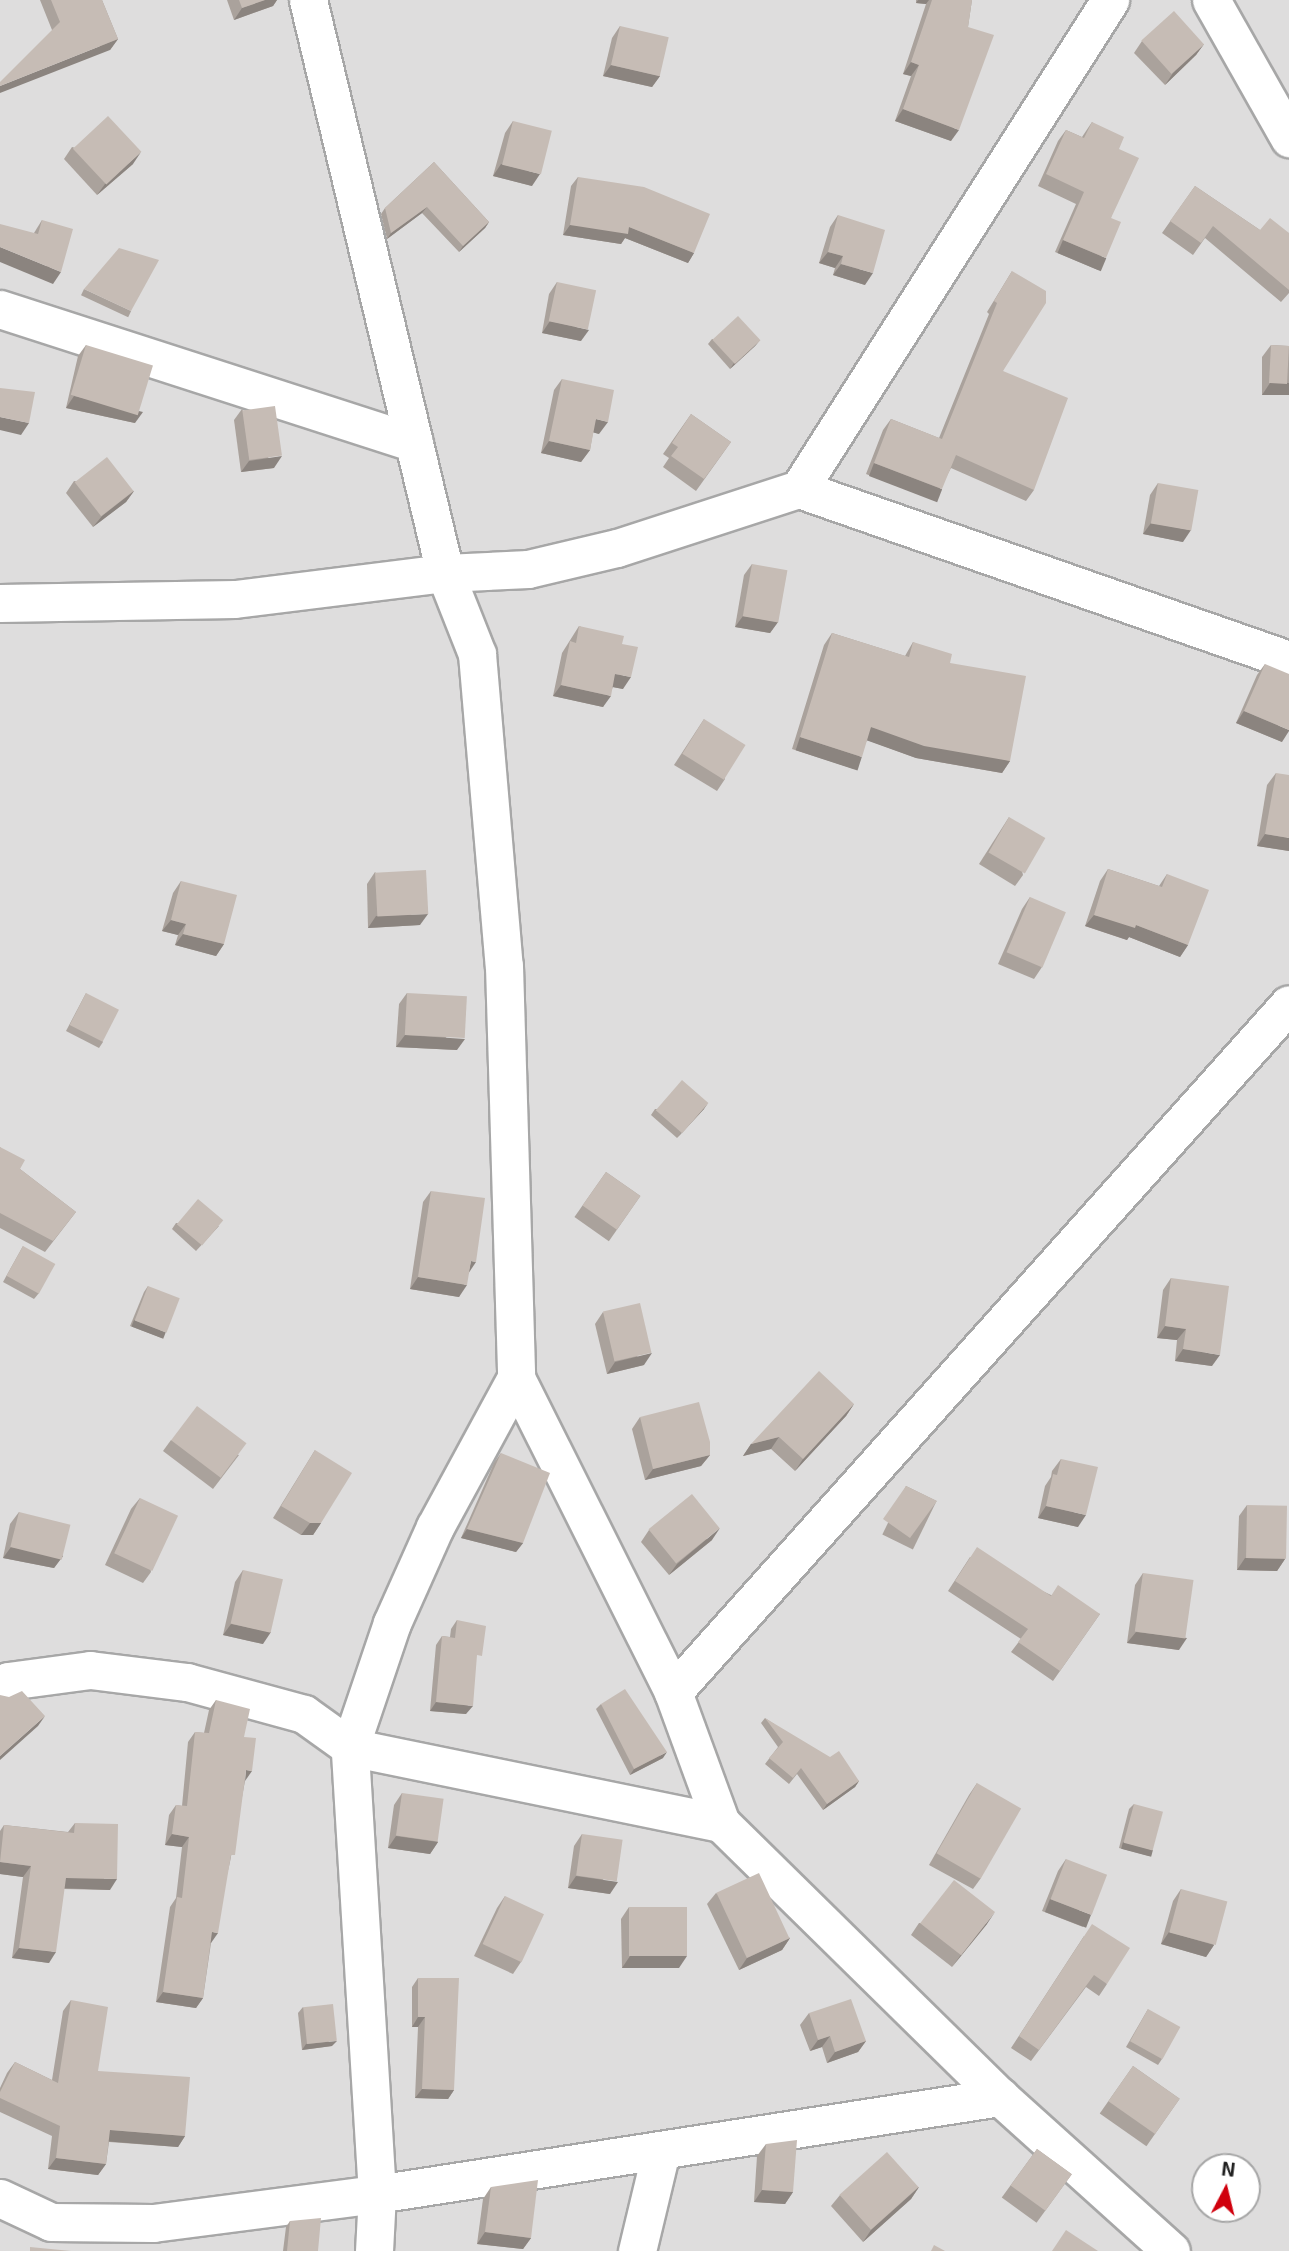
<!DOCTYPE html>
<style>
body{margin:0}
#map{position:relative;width:1289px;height:2251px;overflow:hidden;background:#f1ede6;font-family:"Exo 2",sans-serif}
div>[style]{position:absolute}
.residential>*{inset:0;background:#dedddd}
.roads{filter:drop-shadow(2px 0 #a7a7a7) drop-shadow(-2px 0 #a7a7a7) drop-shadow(0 2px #a7a7a7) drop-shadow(0 -2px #a7a7a7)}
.minor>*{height:37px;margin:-18.5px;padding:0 18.5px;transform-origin:18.5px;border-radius:18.5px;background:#fff}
.wall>*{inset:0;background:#aaa29c;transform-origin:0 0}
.shaded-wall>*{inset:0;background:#8b847f;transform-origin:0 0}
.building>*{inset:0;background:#c6bcb5;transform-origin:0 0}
span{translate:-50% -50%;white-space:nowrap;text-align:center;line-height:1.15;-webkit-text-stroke:5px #fff;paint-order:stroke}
.north{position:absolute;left:1191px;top:2153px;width:70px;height:70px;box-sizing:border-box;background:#fff;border:2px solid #a6a6a6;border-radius:50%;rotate:7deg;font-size:19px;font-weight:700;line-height:28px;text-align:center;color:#202020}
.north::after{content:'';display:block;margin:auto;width:24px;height:32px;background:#d0000d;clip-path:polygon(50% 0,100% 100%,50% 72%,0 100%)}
</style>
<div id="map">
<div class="residential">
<i style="clip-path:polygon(evenodd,0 0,1289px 0,1289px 2251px,0 2251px,0 0,1205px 2167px,1247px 2167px,1247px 2209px,1205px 2209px,1205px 2167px)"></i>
</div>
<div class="roads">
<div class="minor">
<i style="left:308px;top:0;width:589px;rotate:76.55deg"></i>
<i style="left:445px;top:573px;width:87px;rotate:68.4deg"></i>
<i style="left:477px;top:654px;width:313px;rotate:85.1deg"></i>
<i style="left:504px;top:966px;width:412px;rotate:88.3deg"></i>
<i style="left:516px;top:1378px;width:351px;rotate:63.4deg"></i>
<i style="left:673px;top:1692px;width:140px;rotate:69.9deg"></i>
<i style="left:721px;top:1823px;width:391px;rotate:44.5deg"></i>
<i style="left:1000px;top:2097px;width:230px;rotate:42deg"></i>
<i style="left:1211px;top:0;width:159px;rotate:60.5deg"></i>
<i style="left:0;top:309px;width:435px;rotate:17.9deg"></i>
<i style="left:799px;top:489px;width:519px;rotate:19.24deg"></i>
<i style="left:0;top:603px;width:235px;rotate:-1deg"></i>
<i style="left:235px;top:599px;width:212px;rotate:-7.1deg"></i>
<i style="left:445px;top:573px;width:83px;rotate:-2.8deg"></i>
<i style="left:528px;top:569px;width:91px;rotate:-13.3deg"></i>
<i style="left:617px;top:548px;width:191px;rotate:-18deg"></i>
<i style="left:799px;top:489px;width:580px;rotate:-57.54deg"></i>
<i style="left:0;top:1686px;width:9px;rotate:-32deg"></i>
<i style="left:8px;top:1681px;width:83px;rotate:-7.6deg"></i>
<i style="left:90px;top:1670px;width:98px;rotate:7.1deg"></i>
<i style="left:187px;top:1682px;width:121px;rotate:15.3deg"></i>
<i style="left:304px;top:1714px;width:57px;rotate:35.7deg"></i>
<i style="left:350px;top:1747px;width:379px;rotate:11.6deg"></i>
<i style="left:673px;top:1692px;width:923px;rotate:-48.16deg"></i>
<i style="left:0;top:2198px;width:56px;rotate:25.2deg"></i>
<i style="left:51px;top:2222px;width:102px;rotate:0.6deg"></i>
<i style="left:153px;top:2223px;width:226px;rotate:-7.4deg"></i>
<i style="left:377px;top:2194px;width:631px;rotate:-8.85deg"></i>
<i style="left:374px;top:2251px;width:57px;rotate:-87deg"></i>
<i style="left:377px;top:2194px;width:448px;rotate:-93.5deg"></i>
<i style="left:350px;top:1747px;width:131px;rotate:-71.3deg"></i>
<i style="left:392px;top:1623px;width:105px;rotate:-65.9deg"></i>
<i style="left:435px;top:1527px;width:170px;rotate:-61.5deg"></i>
<i style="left:637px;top:2251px;width:103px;rotate:-76.5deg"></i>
</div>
</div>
<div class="wall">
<i style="clip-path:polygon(40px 0,102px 0,118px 39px,110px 50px,52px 30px)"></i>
<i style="clip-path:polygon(227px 0,277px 0,273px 6px,234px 20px)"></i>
<i style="clip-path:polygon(916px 0,972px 0,951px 141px,895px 121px,911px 76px,903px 74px,926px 4px,916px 3px)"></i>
<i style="clip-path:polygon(620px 26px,660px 76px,652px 87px,603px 76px,612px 38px)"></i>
<i style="clip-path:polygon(1142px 41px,1204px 44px,1196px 55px,1165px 85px,1134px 53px)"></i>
<i style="clip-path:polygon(513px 121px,532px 186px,493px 176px,505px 133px)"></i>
<i style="clip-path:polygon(1092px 122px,1119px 149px,1111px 218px,1098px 270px,1055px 252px,1076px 204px,1038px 186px,1058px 141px,1066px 130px,1082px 137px)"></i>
<i style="clip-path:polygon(72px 147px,133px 164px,97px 195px,64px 159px)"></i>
<i style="clip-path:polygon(434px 162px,489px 222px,485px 228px,459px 252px,422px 213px,387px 239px,381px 214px,385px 208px)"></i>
<i style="clip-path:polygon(578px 177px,694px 253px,688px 263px,625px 238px,621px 244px,563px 235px,571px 186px)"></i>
<i style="clip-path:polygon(1195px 186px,1260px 230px,1289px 233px,1289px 293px,1281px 302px,1205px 238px,1193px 255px,1162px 233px)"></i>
<i style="clip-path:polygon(838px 215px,865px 285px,833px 275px,835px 268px,819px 263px,830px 227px)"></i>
<i style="clip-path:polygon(42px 220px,53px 284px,34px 233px)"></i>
<i style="clip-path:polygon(1012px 271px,1003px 371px,1034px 490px,1026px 501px,951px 468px,934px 500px,866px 474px,883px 430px,891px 419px,939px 438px,989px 314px,987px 312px)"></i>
<i style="clip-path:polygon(557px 282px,581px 341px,542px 333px,549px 294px)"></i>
<i style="left:84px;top:289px;width:52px;height:7px;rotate:25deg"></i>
<i style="clip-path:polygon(712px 339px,760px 340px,755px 346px,730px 369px,708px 344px)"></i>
<i style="clip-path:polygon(86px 345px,135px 423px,66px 408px,78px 356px)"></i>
<i style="clip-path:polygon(1271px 345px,1289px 346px,1289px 395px,1262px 395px,1262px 357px)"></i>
<i style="clip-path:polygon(562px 379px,599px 434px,593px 432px,590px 450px,581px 462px,541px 453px,554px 390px)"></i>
<i style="clip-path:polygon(242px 409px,274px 468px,241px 472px,234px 420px)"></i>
<i style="clip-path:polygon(691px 414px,731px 442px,696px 491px,663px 467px,669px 458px,663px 454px)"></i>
<i style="clip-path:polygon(74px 481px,134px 491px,126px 502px,93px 527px,66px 493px)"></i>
<i style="clip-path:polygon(1158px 483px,1183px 542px,1143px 534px,1150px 495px)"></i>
<i style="clip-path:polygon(752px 564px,778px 622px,770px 633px,735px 627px,744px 575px)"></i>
<i style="clip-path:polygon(579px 626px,622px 644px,623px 689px,613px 687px,603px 707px,553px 696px,562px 653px)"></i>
<i style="clip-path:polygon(832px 633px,905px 656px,913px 642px,950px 663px,1010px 761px,1002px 773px,916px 758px,867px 740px,854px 769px,792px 749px,824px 645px)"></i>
<i style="clip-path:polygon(1265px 664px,1282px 742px,1236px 723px,1257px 675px)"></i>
<i style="clip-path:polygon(704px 719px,725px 779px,717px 791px,674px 765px)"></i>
<i style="clip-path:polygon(1276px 773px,1289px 851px,1257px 846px,1267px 785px)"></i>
<i style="clip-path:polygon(1009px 817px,1023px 875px,1015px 886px,979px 864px)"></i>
<i style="clip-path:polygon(1108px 869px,1159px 886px,1167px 874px,1188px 945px,1180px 957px,1129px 937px,1127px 940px,1085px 926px,1100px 881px)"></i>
<i style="clip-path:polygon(375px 872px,420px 925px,368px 928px,367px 884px)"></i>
<i style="clip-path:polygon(181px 881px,224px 944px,216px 956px,175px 945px,178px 935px,162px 931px,173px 893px)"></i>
<i style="clip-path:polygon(1030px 897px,1042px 967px,1034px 979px,998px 964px,1022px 909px)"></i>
<i style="clip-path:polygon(86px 993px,103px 1042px,99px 1048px,66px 1031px)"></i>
<i style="clip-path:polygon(407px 993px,457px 1050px,396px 1047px,399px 1004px)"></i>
<i style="clip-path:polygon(655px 1109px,704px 1109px,677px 1138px,651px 1115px)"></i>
<i style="clip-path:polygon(0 1147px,20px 1169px,76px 1212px,45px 1252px,0 1228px)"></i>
<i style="left:606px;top:1172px;width:42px;height:55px;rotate:35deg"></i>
<i style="clip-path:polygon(431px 1191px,469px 1272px,459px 1297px,410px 1289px,423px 1202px)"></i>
<i style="clip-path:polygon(176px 1223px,219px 1226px,196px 1251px,172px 1229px)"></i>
<i style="clip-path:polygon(23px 1246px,39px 1293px,34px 1299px,3px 1282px)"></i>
<i style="clip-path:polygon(1171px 1278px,1212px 1366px,1175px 1361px,1177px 1340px,1157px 1338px,1163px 1290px)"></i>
<i style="clip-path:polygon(148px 1286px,162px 1338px,130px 1326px,144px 1292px)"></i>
<i style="clip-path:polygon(603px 1312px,644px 1365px,607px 1374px,595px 1324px)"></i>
<i style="clip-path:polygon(854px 1404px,846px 1416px,795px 1471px,771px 1449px,743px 1456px,751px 1444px)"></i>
<i style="clip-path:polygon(640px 1417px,710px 1455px,701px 1466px,645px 1480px,632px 1429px)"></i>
<i style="clip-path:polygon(171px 1440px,239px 1455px,213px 1489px,163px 1451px)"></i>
<i style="clip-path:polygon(315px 1450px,321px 1523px,313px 1535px,301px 1535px,273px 1518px)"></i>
<i style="clip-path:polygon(501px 1453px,523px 1543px,516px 1552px,461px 1538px,494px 1463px)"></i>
<i style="clip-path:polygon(1061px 1459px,1078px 1527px,1038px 1518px,1045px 1486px,1051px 1477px,1052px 1471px)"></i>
<i style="left:906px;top:1486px;width:34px;height:54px;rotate:26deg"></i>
<i style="clip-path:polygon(140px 1498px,151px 1572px,143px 1583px,105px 1565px,131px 1509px)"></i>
<i style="clip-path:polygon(1247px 1505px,1285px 1559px,1277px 1571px,1237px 1570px,1239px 1516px)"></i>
<i style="clip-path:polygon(19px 1512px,63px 1556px,54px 1568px,3px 1558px,10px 1524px)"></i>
<i style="clip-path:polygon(649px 1530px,712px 1540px,669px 1575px,641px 1542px)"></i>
<i style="clip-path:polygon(970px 1557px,1051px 1595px,1100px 1614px,1053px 1681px,1011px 1652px,1021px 1639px,948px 1591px)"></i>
<i style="clip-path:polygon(243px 1570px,263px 1644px,223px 1635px,235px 1582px)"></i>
<i style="clip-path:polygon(1143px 1573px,1179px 1650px,1127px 1643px,1135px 1585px)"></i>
<i style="clip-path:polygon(457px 1620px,476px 1664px,466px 1714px,430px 1711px,436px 1645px,442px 1636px,450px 1637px,451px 1629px)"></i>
<i style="clip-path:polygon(216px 1700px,244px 1737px,245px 1781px,230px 1862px,211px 1943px,203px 1998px,196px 2008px,156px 2002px,170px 1907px,176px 1898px,182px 1847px,165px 1845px,169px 1815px,176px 1805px,182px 1806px,188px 1742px,195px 1732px,204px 1733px,209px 1710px)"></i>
<i style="clip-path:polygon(601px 1704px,663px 1758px,630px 1775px,596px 1709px)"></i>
<i style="clip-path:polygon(765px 1718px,859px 1781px,855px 1787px,823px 1810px,797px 1774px,789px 1784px,765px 1764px,778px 1747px,761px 1723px)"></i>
<i style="clip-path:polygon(977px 1783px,981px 1878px,973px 1889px,929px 1865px,969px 1795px)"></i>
<i style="clip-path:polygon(402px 1793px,438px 1842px,430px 1854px,388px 1848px,394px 1805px)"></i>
<i style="clip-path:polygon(1134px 1804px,1149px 1856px,1119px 1848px,1129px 1809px)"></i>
<i style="clip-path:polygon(75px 1823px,110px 1890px,64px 1889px,49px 1963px,12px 1958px,23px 1877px,0 1874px,0 1831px,4px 1825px,68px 1832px)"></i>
<i style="clip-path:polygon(582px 1834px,610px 1894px,568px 1888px,574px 1846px)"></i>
<i style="clip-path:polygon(1066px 1859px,1083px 1927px,1042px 1911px,1058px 1871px)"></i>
<i style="clip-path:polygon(1181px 1889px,1214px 1945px,1206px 1957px,1161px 1944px,1173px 1901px)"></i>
<i style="clip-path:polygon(716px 1893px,790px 1938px,782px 1950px,739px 1970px,707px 1904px)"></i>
<i style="clip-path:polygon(505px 1896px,521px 1962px,513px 1974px,474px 1956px,497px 1908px)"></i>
<i style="clip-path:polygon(629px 1907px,679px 1968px,622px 1968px,621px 1919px)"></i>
<i style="clip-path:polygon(919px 1923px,987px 1924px,952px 1967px,911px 1935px)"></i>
<i style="clip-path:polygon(1084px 1936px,1107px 1984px,1099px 1996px,1086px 1987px,1031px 2061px,1011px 2048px)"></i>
<i style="clip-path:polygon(418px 1978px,454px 2090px,448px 2099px,415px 2098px,418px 2027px,412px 2027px,412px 1987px)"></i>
<i style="clip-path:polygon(71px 2000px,98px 2071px,185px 2136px,178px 2147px,109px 2142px,106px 2164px,98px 2175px,48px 2169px,52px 2136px,0 2112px,0 2088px,7px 2073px,15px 2062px,52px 2080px,63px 2011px)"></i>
<i style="clip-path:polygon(303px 2007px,332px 2046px,302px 2050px,298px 2013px)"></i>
<i style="clip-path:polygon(1148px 2009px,1162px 2059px,1158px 2065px,1126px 2047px)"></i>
<i style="clip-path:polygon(809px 2013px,866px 2041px,858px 2052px,827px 2063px,822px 2047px,810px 2051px,800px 2025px)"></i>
<i style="left:1133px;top:2066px;width:57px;height:58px;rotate:35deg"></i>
<i style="clip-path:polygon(766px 2144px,793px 2192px,785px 2204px,754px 2202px,757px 2156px)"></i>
<i style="left:1037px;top:2149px;width:43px;height:60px;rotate:36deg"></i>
<i style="clip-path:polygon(491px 2187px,531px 2238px,523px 2249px,477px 2244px,483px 2199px)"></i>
<i style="clip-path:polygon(919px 2187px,911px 2199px,863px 2242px,831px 2206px,840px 2195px)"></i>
<i style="clip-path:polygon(290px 2221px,318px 2251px,283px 2251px,286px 2227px)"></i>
</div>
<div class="shaded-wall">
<i style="clip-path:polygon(265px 0,277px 0,273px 6px,234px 20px,242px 8px)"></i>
<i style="clip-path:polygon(918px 0,929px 0,926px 4px,916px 3px)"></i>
<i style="clip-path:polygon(118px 39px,110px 50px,0 93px,0 86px)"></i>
<i style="clip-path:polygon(1204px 44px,1196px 55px,1165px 85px,1173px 73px)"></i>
<i style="clip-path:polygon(911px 62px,919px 65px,911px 76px,903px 74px)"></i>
<i style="clip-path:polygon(611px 65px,660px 76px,652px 87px,603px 76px)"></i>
<i style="clip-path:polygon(903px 109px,959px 130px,951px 141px,895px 121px)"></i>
<i style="clip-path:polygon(141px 152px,133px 164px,97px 195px,105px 184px)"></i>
<i style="clip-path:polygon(501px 164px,540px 174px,532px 186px,493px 176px)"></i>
<i style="clip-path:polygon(427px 207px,422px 213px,387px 239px,391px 233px)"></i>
<i style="clip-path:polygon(489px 222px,485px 228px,459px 252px,463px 246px)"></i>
<i style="clip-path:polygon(570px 225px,629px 227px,694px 253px,688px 263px,625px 238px,621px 244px,563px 235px)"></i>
<i style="left:1063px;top:240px;width:47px;height:14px;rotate:23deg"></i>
<i style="clip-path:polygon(0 247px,61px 272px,53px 284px,0 262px)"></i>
<i style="clip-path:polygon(828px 252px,843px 256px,835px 268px,819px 263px)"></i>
<i style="clip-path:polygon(841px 264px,873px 273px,865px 285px,833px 275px)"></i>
<i style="clip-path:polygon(550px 321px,589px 330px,581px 341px,542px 333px)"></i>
<i style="clip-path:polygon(760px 340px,755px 346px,730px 369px,734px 363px)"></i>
<i style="clip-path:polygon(1270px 383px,1289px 383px,1289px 395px,1262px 395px)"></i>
<i style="clip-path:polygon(74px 396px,143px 412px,135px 423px,66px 408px)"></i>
<i style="clip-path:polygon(0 417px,29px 423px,21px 435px,0 430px)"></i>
<i style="clip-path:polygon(596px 419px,608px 422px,599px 434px,588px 431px)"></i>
<i style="clip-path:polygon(549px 441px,590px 450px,581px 462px,541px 453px)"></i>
<i style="clip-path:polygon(282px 456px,274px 468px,241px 472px,249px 461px)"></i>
<i style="left:874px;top:463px;width:73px;height:14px;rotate:21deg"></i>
<i style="clip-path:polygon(134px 491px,126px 502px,93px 527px,102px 516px)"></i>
<i style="clip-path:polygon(1151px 523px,1191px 530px,1183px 542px,1143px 534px)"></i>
<i style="clip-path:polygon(743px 616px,778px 622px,770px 633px,735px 627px)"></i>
<i style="clip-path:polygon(615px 674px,631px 677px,623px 689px,607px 686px)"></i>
<i style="clip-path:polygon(561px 685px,611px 696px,603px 707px,553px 696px)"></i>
<i style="clip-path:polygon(1244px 711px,1289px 730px,1289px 731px,1282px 742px,1236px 723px)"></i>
<i style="clip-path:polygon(871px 727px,1010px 761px,1002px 773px,916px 758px,863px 739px)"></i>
<i style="left:800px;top:737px;width:65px;height:14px;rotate:18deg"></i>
<i style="clip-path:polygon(1265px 834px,1289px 838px,1289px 851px,1257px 846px)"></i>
<i style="clip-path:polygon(428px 914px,420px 925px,368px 928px,376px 916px)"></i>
<i style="clip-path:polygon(1094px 915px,1136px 925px,1188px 945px,1180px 957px,1129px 937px,1127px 940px,1085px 926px)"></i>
<i style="clip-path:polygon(171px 920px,186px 924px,178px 935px,162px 931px)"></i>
<i style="clip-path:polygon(183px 934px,224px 944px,216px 956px,175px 945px)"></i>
<i style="clip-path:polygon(405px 1035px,465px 1039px,457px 1050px,396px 1047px)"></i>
<i style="clip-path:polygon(708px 1103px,704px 1109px,677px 1138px,682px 1132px)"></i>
<i style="clip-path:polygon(471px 1261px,476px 1262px,468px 1274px)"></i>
<i style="clip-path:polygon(418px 1277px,467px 1285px,459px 1297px,410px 1289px)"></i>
<i style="left:134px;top:1320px;width:34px;height:7px;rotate:21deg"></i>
<i style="clip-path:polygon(1165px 1326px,1186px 1329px,1177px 1340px,1157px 1338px)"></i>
<i style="clip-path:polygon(1183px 1349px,1220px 1355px,1212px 1366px,1175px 1361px)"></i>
<i style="clip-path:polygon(652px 1353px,644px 1365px,607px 1374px,615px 1362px)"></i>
<i style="clip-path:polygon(854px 1404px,846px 1416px,795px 1471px,803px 1459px)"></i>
<i style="clip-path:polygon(779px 1437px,771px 1449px,743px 1456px,751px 1444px)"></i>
<i style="clip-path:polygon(710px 1455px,701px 1466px,645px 1480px,653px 1469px)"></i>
<i style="clip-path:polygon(1046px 1506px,1086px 1515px,1078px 1527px,1038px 1518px)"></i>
<i style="clip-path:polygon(310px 1523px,321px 1523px,313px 1535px,301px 1535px)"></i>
<i style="clip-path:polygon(720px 1528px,712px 1540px,669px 1575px,677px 1564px)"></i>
<i style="clip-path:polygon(467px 1529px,523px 1543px,516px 1552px,461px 1538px)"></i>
<i style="clip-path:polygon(11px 1547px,63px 1556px,54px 1568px,3px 1558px)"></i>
<i style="clip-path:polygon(1245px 1558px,1285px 1559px,1277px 1571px,1237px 1570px)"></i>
<i style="clip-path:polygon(231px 1624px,271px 1632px,263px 1644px,223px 1635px)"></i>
<i style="clip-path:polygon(1136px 1632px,1187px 1638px,1179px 1650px,1127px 1643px)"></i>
<i style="clip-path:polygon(436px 1702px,473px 1706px,466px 1714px,430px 1711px)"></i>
<i style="clip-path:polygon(45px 1716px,38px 1726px,0 1760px,0 1756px)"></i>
<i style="clip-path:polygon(667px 1752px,663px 1758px,630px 1775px,634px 1769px)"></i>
<i style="clip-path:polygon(246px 1770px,252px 1771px,245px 1781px)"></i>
<i style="clip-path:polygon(859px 1781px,855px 1787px,823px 1810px,827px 1804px)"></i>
<i style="clip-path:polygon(172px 1834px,189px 1837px,182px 1847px,165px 1845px)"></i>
<i style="clip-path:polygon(396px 1836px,438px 1842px,430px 1854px,388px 1848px)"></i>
<i style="left:1123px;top:1842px;width:31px;height:7px;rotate:15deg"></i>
<i style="clip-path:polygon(0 1862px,31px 1866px,23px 1877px,0 1874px)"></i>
<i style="clip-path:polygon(576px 1876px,618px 1882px,610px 1894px,568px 1888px)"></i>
<i style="clip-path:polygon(66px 1878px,117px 1879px,110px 1890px,59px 1888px)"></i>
<i style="left:1050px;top:1899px;width:44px;height:14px;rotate:21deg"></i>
<i style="clip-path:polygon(995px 1912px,987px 1924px,952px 1967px,960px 1956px)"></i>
<i style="clip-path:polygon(212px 1932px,218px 1933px,211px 1943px,205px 1942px)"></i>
<i style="clip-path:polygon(1169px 1932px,1214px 1945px,1206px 1957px,1161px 1944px)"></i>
<i style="clip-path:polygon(790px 1938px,782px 1950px,739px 1970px,747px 1958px)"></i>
<i style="clip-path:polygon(19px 1948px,56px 1952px,49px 1963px,12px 1958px)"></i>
<i style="clip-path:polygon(630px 1956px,687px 1956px,679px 1968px,622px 1968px)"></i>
<i style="clip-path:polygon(163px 1992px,203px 1998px,196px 2008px,156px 2002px)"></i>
<i style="clip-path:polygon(418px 2017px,425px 2017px,418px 2027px,412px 2027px)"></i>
<i style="clip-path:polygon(830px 2036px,822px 2047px,810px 2051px,818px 2040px)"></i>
<i style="clip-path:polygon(337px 2041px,332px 2046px,302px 2050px,306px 2044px)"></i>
<i style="clip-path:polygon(866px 2041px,858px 2052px,827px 2063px,835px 2052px)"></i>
<i style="clip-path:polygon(422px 2089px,454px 2090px,448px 2099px,415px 2098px)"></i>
<i style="clip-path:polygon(110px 2130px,185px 2136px,178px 2147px,103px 2141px)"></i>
<i style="clip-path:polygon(56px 2158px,106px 2164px,98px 2175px,48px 2169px)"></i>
<i style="clip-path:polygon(919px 2187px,911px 2199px,863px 2242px,871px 2230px)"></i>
<i style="clip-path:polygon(762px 2190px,793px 2192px,785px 2204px,754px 2202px)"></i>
<i style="clip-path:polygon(485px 2232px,531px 2238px,523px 2249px,477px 2244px)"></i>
</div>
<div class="building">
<i style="clip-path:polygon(51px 0,102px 0,118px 39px,0 86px,0 82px,60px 22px)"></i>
<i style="clip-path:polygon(239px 0,265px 0,242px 8px)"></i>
<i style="clip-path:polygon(932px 0,972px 0,968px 27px,994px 35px,959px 130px,903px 109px,919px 65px,911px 62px)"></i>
<i style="left:1174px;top:11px;width:45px;height:44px;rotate:48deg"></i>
<i style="left:620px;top:26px;width:50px;height:40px;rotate:13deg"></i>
<i style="left:108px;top:116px;width:49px;height:48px;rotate:47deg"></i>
<i style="left:513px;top:121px;width:40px;height:45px;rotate:14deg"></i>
<i style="clip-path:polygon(1092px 122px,1124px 137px,1119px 149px,1139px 158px,1111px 218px,1121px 222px,1106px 258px,1063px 240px,1084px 192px,1046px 174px,1066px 130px,1084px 138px)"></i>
<i style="clip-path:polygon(434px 162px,489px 222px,463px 246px,427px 207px,391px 233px,385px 208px)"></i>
<i style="clip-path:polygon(578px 177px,644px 187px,710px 214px,694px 253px,629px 227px,628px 234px,570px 225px)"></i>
<i style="clip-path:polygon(1195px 186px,1260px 230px,1270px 218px,1289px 233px,1289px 290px,1213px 226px,1201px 243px,1170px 221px)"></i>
<i style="clip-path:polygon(838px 215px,885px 230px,873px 273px,841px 264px,843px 256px,828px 252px)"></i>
<i style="clip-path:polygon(42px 220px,73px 229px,61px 272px,0 247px,0 224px,38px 234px)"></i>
<i style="clip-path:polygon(119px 248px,159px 260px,131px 311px,84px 289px)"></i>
<i style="clip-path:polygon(1012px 271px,1046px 291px,1046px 303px,1003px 371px,1068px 398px,1034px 490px,956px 455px,942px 489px,874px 463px,891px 419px,942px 439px,997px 303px,994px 301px)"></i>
<i style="left:557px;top:282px;width:40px;height:40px;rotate:12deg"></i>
<i style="left:738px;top:316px;width:33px;height:35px;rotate:47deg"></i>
<i style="left:86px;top:345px;width:70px;height:52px;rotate:17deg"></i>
<i style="left:1271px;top:345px;width:18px;height:38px;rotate:3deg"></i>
<i style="clip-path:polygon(562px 379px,614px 390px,608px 422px,596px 419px,590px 450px,549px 441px)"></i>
<i style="clip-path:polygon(0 388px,35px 392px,29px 423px,0 417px)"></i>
<i style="left:275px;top:406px;width:50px;height:33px;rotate:82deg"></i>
<i style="clip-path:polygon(691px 414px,731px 442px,704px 479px,671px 456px,678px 447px,672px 443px)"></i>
<i style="left:107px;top:457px;width:43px;height:41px;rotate:52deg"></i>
<i style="left:1158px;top:483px;width:41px;height:41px;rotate:10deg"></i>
<i style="left:752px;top:564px;width:36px;height:53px;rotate:10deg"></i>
<i style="clip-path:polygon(579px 626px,624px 636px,622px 644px,638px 647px,631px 677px,615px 674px,611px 696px,561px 685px,570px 641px,576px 643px)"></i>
<i style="clip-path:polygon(832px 633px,909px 657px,913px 642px,952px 654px,950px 663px,1026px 676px,1010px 761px,924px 746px,871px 727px,862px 757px,800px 737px)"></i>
<i style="clip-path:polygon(1265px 664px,1289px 674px,1289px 730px,1244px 711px)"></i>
<i style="left:704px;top:719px;width:49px;height:41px;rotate:32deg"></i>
<i style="clip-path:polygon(1276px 773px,1289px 775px,1289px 838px,1265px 834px)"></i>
<i style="left:1009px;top:817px;width:42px;height:41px;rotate:30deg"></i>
<i style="clip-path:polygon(1108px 869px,1162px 887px,1167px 874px,1209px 890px,1188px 945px,1136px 925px,1135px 928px,1094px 915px)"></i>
<i style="left:426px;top:870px;width:44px;height:51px;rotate:87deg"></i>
<i style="clip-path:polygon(181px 881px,237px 895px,224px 944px,183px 934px,186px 924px,171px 920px)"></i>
<i style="left:1030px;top:897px;width:39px;height:60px;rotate:23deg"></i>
<i style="left:86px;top:993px;width:37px;height:36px;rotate:27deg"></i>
<i style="left:407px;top:993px;width:60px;height:42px;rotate:3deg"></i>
<i style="left:682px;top:1080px;width:35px;height:40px;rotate:41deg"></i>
<i style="clip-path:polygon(0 1147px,25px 1160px,20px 1169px,76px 1212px,53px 1241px,0 1213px)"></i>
<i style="left:606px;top:1172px;width:42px;height:41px;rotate:35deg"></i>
<i style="clip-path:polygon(431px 1191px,485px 1198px,476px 1262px,471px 1261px,467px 1285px,418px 1277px)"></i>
<i style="left:198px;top:1199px;width:33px;height:33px;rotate:40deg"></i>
<i style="left:23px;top:1246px;width:37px;height:34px;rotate:29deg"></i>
<i style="clip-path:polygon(1171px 1278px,1229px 1286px,1220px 1355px,1183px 1349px,1186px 1329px,1165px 1326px)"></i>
<i style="left:148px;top:1286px;width:34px;height:37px;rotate:21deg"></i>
<i style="left:640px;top:1303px;width:51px;height:38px;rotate:77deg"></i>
<i style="clip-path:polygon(819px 1371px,854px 1404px,803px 1459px,779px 1437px,751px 1444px)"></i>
<i style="clip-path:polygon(699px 1402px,710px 1442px,710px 1455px,653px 1469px,640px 1417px)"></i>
<i style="left:197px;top:1406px;width:62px;height:43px;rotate:37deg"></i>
<i style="clip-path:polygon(315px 1450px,352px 1473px,321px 1523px,310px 1523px,281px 1506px)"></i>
<i style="clip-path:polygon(501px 1453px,550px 1473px,523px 1543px,467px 1529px)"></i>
<i style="clip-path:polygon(1061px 1459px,1098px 1467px,1086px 1515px,1046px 1506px,1053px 1474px,1057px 1475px)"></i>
<i style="clip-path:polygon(906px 1486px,937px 1501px,910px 1538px,883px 1519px)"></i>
<i style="left:692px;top:1494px;width:44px;height:56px;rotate:51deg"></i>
<i style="left:140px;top:1498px;width:42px;height:61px;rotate:25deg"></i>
<i style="left:1247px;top:1505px;width:40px;height:53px;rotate:1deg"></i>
<i style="left:19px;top:1512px;width:53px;height:36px;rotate:14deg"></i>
<i style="clip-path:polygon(977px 1547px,1051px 1596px,1058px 1585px,1100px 1614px,1060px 1671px,1018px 1642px,1028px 1629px,955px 1581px)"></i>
<i style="left:243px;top:1570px;width:41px;height:55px;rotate:13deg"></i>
<i style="left:1143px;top:1573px;width:51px;height:59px;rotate:8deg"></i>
<i style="clip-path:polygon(457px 1620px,486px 1626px,482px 1656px,477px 1655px,473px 1706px,436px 1702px,442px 1636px,455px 1638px)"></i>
<i style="clip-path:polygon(625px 1689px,667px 1752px,634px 1769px,601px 1704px)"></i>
<i style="clip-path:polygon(22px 1691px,45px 1716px,0 1756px,0 1695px,9px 1697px)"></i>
<i style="clip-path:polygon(216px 1700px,250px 1709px,244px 1737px,256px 1738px,252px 1771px,246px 1770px,235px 1855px,231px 1855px,218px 1933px,212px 1932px,203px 1998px,163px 1992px,177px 1897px,182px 1898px,189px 1837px,172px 1834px,176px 1805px,187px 1806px,195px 1732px,209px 1733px)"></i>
<i style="clip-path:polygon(765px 1718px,830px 1757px,839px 1751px,859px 1781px,827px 1804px,801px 1768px,793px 1778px,769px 1758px,783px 1742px)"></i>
<i style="left:977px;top:1783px;width:51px;height:81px;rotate:30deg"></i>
<i style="left:402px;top:1793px;width:42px;height:43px;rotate:8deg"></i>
<i style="left:1134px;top:1804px;width:30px;height:40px;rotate:15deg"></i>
<i style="clip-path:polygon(75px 1823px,118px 1824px,117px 1879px,66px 1878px,56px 1952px,19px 1948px,31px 1866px,0 1862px,4px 1825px,74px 1833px)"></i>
<i style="left:582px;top:1834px;width:41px;height:42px;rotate:8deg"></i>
<i style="left:1066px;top:1859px;width:44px;height:43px;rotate:21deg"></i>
<i style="left:759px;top:1873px;width:72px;height:47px;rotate:65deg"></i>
<i style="left:954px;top:1880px;width:52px;height:55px;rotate:38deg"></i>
<i style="left:1181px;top:1889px;width:48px;height:45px;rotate:15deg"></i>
<i style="left:505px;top:1896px;width:43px;height:53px;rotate:25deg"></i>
<i style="left:629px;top:1907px;width:58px;height:49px"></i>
<i style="clip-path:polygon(1092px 1924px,1130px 1948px,1107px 1984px,1094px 1975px,1039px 2050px,1019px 2036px)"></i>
<i style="clip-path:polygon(418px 1978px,459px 1978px,454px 2090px,422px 2089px,425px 2017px,418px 2017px)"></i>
<i style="clip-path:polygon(851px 1999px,866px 2041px,835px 2052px,830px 2036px,818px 2040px,809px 2013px)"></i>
<i style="clip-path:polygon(71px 2000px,108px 2007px,98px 2071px,190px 2077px,185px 2136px,110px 2130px,106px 2164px,56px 2158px,60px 2126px,0 2098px,0 2092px,15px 2062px,58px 2083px)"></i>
<i style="left:333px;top:2004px;width:37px;height:30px;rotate:84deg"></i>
<i style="left:1148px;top:2009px;width:37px;height:37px;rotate:29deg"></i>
<i style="left:1133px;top:2066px;width:57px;height:43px;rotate:35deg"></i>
<i style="clip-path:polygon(797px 2140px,793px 2192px,762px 2190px,766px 2144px)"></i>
<i style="left:1037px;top:2149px;width:43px;height:45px;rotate:36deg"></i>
<i style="left:887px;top:2152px;width:47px;height:64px;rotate:48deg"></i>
<i style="clip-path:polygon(538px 2180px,531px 2238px,485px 2232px,491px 2187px)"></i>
<i style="clip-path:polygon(321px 2218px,318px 2251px,287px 2251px,290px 2221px)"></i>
<i style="clip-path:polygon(1066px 2230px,1098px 2251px,1052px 2251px)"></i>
<i style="clip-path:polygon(934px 2245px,945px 2251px,931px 2251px)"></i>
<i style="clip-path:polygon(30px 2247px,71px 2251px,30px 2251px)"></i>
</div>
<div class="north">N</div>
</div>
